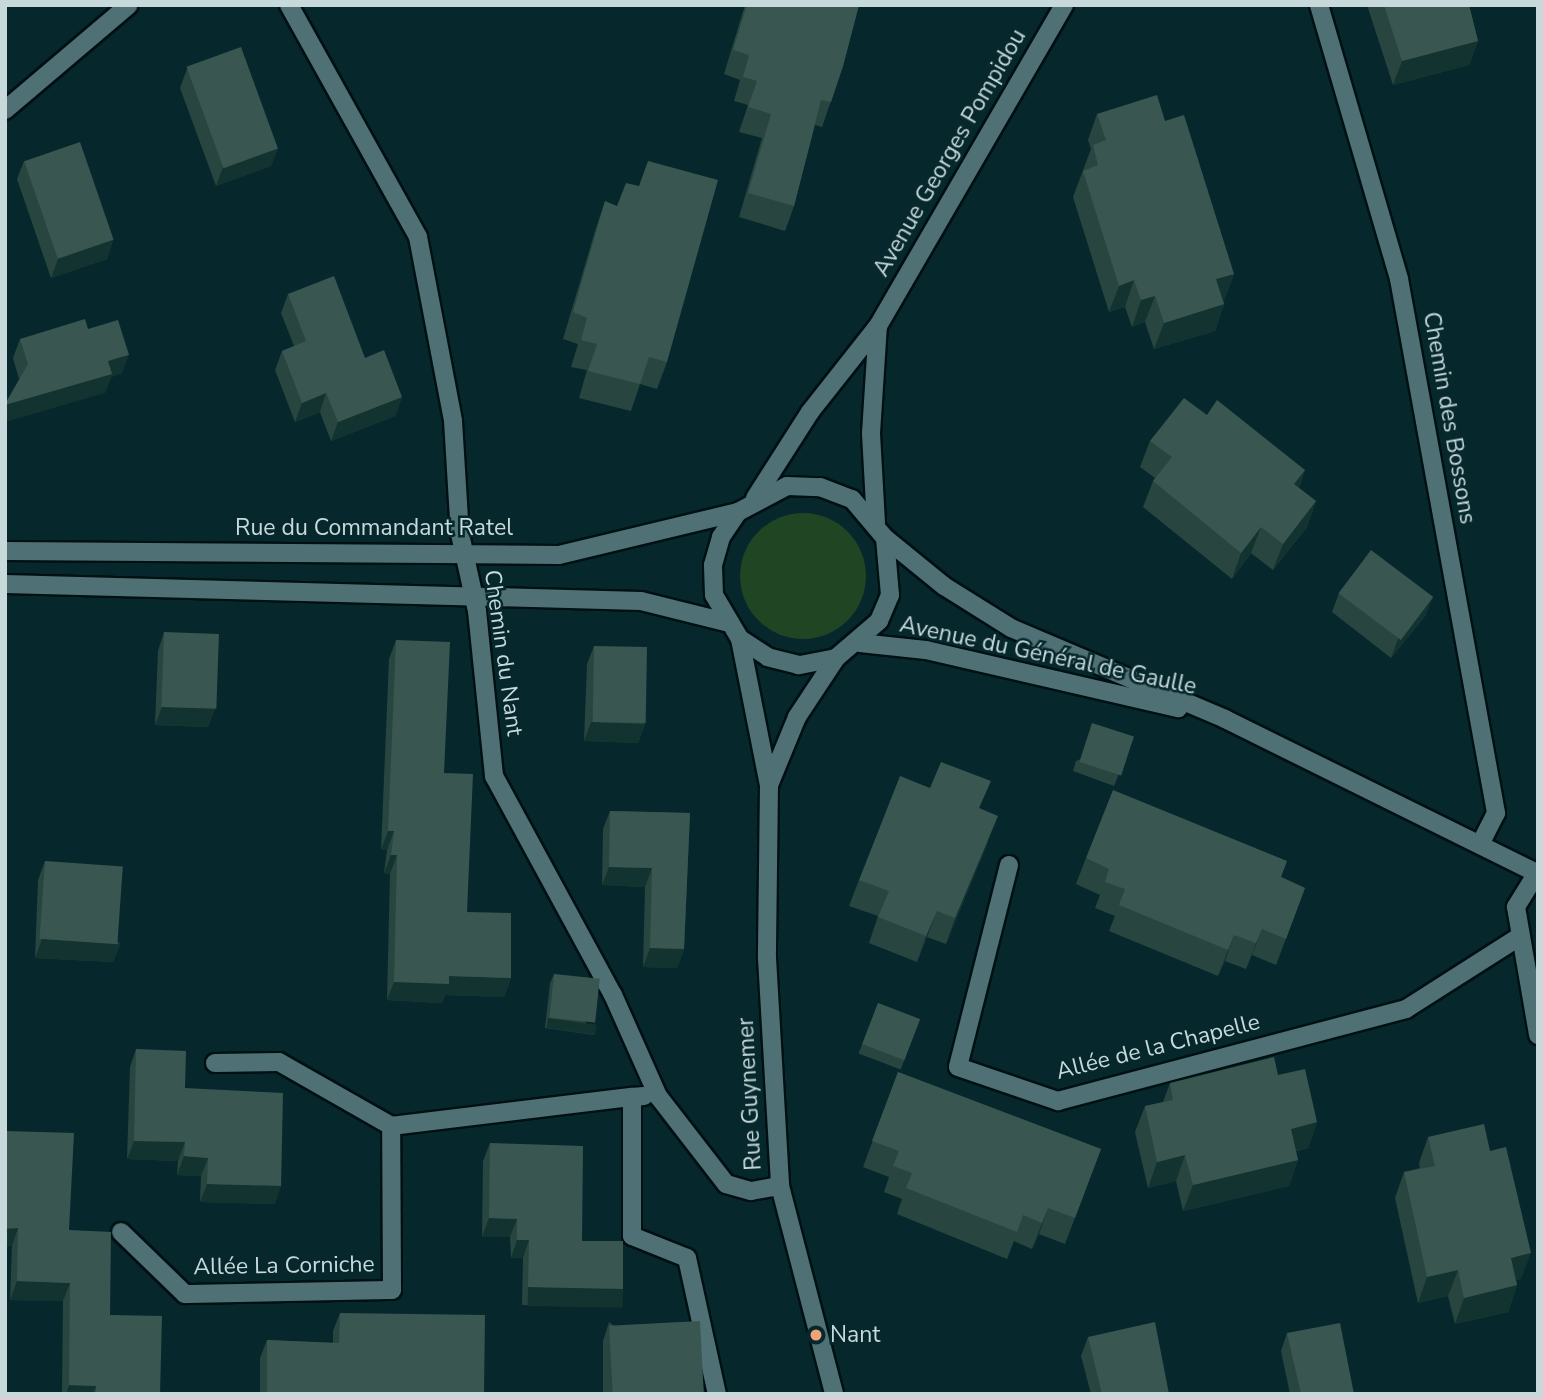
<!DOCTYPE html>
<meta charset="utf-8">
<style>
body{margin:0}
#map{position:relative;width:1543px;height:1399px;overflow:hidden;background:#06282d;font-family:"Nunito Sans",sans-serif}
div>[style]{position:absolute}
.green>*{inset:0;background:#1f4522}
.round{border-radius:50%}
.roads{filter:drop-shadow(2px 0 #001013) drop-shadow(-2px 0 #001013) drop-shadow(0 2px #001013) drop-shadow(0 -2px #001013)}
.minor>*{height:18px;margin:-9px;padding:0 9px;transform-origin:9px;border-radius:9px;background:#4f7075}
.tertiary>*{height:18px;margin:-9px;padding:0 9px;transform-origin:9px;border-radius:9px;background:#4f7075}
.wall>*{inset:0;background:#28463f;transform-origin:0 0}
.shaded-wall>*{inset:0;background:#133331;transform-origin:0 0}
.building>*{inset:0;background:#395650;transform-origin:0 0}
.dots>*{width:19px;height:19px;translate:-50% -50%;box-sizing:border-box;border:4px solid #06282d;border-radius:50%}
span{translate:-50% -50%;white-space:nowrap;text-align:center;line-height:1.15;-webkit-text-stroke:5px #06282d;paint-order:stroke}
.street-label{font-size:23px;color:#c7d9db}
.poi-label{font-size:23px;color:#c7d9db}
.left{translate:0 -50%;text-align:left}
.frame{position:absolute;inset:0;border:7px solid #c7d9db;pointer-events:none}
</style>
<div id="map">
<div class="green">
<i class="round" style="left:740px;top:513px;width:126px;height:126px"></i>
</div>
<div class="roads">
<div class="minor">
<i style="left:289px;top:5px;width:265px;rotate:60.9deg"></i>
<i style="left:418px;top:237px;width:187px;rotate:79.2deg"></i>
<i style="left:453px;top:421px;width:113px;rotate:86.5deg"></i>
<i style="left:460px;top:534px;width:79px;rotate:77.6deg"></i>
<i style="left:477px;top:611px;width:166px;rotate:84.1deg"></i>
<i style="left:494px;top:776px;width:249px;rotate:61.5deg"></i>
<i style="left:613px;top:995px;width:111px;rotate:66deg"></i>
<i style="left:658px;top:1096px;width:111px;rotate:52.3deg"></i>
<i style="left:726px;top:1184px;width:26px;rotate:16deg"></i>
<i style="left:751px;top:1191px;width:29px;rotate:-10deg"></i>
<i style="left:1319px;top:5px;width:285px;rotate:73.7deg"></i>
<i style="left:1399px;top:279px;width:543px;rotate:79.7deg"></i>
<i style="left:1496px;top:813px;width:34px;rotate:117deg"></i>
<i style="left:5px;top:110px;width:162px;rotate:-40.3deg"></i>
<i style="left:740px;top:639px;width:149px;rotate:78.8deg"></i>
<i style="left:769px;top:785px;width:173px;rotate:90.7deg"></i>
<i style="left:767px;top:958px;width:228px;rotate:86.7deg"></i>
<i style="left:780px;top:1186px;width:215px;rotate:75.4deg"></i>
<i style="left:769px;top:785px;width:74px;rotate:-67.6deg"></i>
<i style="left:797px;top:717px;width:71px;rotate:-56.5deg"></i>
<i style="left:1009px;top:865px;width:208px;rotate:104.2deg"></i>
<i style="left:958px;top:1067px;width:106px;rotate:18.8deg"></i>
<i style="left:1058px;top:1101px;width:360px;rotate:-14.8deg"></i>
<i style="left:1406px;top:1009px;width:130px;rotate:-32.5deg"></i>
<i style="left:1537px;top:873px;width:40px;rotate:122deg"></i>
<i style="left:1516px;top:907px;width:130px;rotate:80.2deg"></i>
<i style="left:215px;top:1063px;width:64px;rotate:-0.9deg"></i>
<i style="left:279px;top:1062px;width:129px;rotate:29.7deg"></i>
<i style="left:391px;top:1126px;width:243px;rotate:-6.9deg"></i>
<i style="left:644px;top:1096px;width:12px;rotate:175deg"></i>
<i style="left:632px;top:1097px;width:139px;rotate:90deg"></i>
<i style="left:632px;top:1236px;width:59px;rotate:21.8deg"></i>
<i style="left:687px;top:1258px;width:139px;rotate:77.6deg"></i>
<i style="left:121px;top:1232px;width:89px;rotate:44.1deg"></i>
<i style="left:185px;top:1294px;width:207px;rotate:-1.1deg"></i>
<i style="left:392px;top:1290px;width:164px;rotate:-90.3deg"></i>
</div>
<div class="tertiary">
<i style="left:755px;top:498px;width:102px;rotate:-57.4deg"></i>
<i style="left:810px;top:412px;width:110px;rotate:-51.7deg"></i>
<i style="left:878px;top:326px;width:371px;rotate:-59.9deg"></i>
<i style="left:876px;top:523px;width:90px;rotate:-93.2deg"></i>
<i style="left:871px;top:433px;width:107px;rotate:-86.3deg"></i>
<i style="left:885px;top:538px;width:57px;rotate:85deg"></i>
<i style="left:890px;top:595px;width:28px;rotate:113deg"></i>
<i style="left:879px;top:621px;width:57px;rotate:139.3deg"></i>
<i style="left:836px;top:658px;width:38px;rotate:169deg"></i>
<i style="left:799px;top:665px;width:32px;rotate:-166deg"></i>
<i style="left:768px;top:657px;width:33px;rotate:-147deg"></i>
<i style="left:740px;top:639px;width:51px;rotate:-120.6deg"></i>
<i style="left:714px;top:595px;width:30px;rotate:-92deg"></i>
<i style="left:713px;top:565px;width:29px;rotate:-74deg"></i>
<i style="left:721px;top:537px;width:30px;rotate:-56deg"></i>
<i style="left:738px;top:512px;width:55px;rotate:-28deg"></i>
<i style="left:787px;top:486px;width:33px;rotate:2deg"></i>
<i style="left:820px;top:487px;width:34px;rotate:21deg"></i>
<i style="left:852px;top:499px;width:51px;rotate:49.8deg"></i>
<i style="left:885px;top:538px;width:76px;rotate:39.1deg"></i>
<i style="left:944px;top:586px;width:79px;rotate:32.1deg"></i>
<i style="left:1011px;top:628px;width:233px;rotate:23deg"></i>
<i style="left:1225px;top:719px;width:349px;rotate:26.3deg"></i>
<i style="left:5px;top:551px;width:554px;rotate:0.41deg"></i>
<i style="left:559px;top:555px;width:184px;rotate:-13.5deg"></i>
<i style="left:5px;top:584px;width:636px;rotate:1.53deg"></i>
<i style="left:641px;top:601px;width:88px;rotate:13.9deg"></i>
<i style="left:860px;top:643px;width:66px;rotate:6.1deg"></i>
<i style="left:926px;top:650px;width:259px;rotate:13deg"></i>
</div>
</div>
<div class="wall">
<i style="clip-path:polygon(745px 5px,859px 5px,843px 66px,822px 127px,815px 125px,794px 206px,785px 231px,739px 217px,762px 138px,739px 132px,748px 105px,734px 101px,740px 80px,724px 74px)"></i>
<i style="clip-path:polygon(1367px 5px,1469px 5px,1478px 41px,1469px 65px,1393px 85px)"></i>
<i style="clip-path:polygon(187px 69px,278px 148px,271px 166px,216px 186px,180px 88px)"></i>
<i style="clip-path:polygon(1097px 114px,1165px 121px,1234px 274px,1224px 300px,1223px 300px,1224px 304px,1215px 331px,1154px 349px,1145px 322px,1132px 327px,1125px 307px,1109px 312px,1073px 197px,1091px 149px,1088px 140px)"></i>
<i style="clip-path:polygon(24px 161px,113px 240px,107px 259px,51px 278px,17px 179px)"></i>
<i style="clip-path:polygon(605px 201px,667px 362px,657px 389px,640px 384px,631px 411px,579px 398px,587px 370px,571px 367px,578px 344px,563px 339px,596px 228px)"></i>
<i style="clip-path:polygon(288px 294px,402px 397px,395px 416px,331px 441px,320px 412px,295px 422px,275px 370px,282px 351px,294px 346px,281px 313px)"></i>
<i style="clip-path:polygon(88px 329px,122px 373px,111px 377px,105px 393px,19px 379px,13px 358px,20px 339px)"></i>
<i style="clip-path:polygon(1207px 415px,1305px 470px,1299px 488px,1316px 501px,1307px 527px,1273px 570px,1251px 553px,1232px 579px,1143px 507px,1153px 481px,1155px 478px,1140px 467px,1150px 441px)"></i>
<i style="clip-path:polygon(1339px 593px,1426px 615px,1391px 658px,1332px 612px)"></i>
<i style="clip-path:polygon(164px 632px,215px 708px,208px 727px,155px 725px,158px 651px)"></i>
<i style="clip-path:polygon(396px 640px,444px 773px,467px 912px,511px 978px,504px 997px,445px 995px,442px 1003px,387px 1000px,390px 874px,384px 873px,387px 850px,381px 850px,389px 659px)"></i>
<i style="clip-path:polygon(594px 646px,645px 724px,638px 743px,584px 741px,587px 664px)"></i>
<i style="clip-path:polygon(1134px 737px,1114px 786px,1073px 771px,1076px 761px)"></i>
<i style="clip-path:polygon(981px 809px,988px 842px,946px 944px,927px 937px,917px 962px,869px 943px,878px 916px,849px 906px,859px 880px)"></i>
<i style="clip-path:polygon(610px 811px,690px 813px,684px 949px,677px 968px,643px 967px,645px 887px,602px 885px,603px 829px)"></i>
<i style="clip-path:polygon(1086px 858px,1281px 877px,1305px 888px,1276px 965px,1252px 955px,1246px 969px,1225px 961px,1218px 976px,1109px 931px,1115px 916px,1095px 908px,1100px 895px,1076px 884px)"></i>
<i style="clip-path:polygon(45px 861px,120px 944px,113px 962px,35px 958px,38px 880px)"></i>
<i style="clip-path:polygon(554px 974px,594px 1035px,545px 1028px,550px 983px)"></i>
<i style="left:878px;top:1003px;width:45px;height:54px;rotate:21deg"></i>
<i style="clip-path:polygon(136px 1049px,185px 1088px,275px 1204px,200px 1202px,201px 1176px,177px 1175px,178px 1161px,127px 1159px,130px 1067px)"></i>
<i style="clip-path:polygon(898px 1072px,1101px 1149px,1065px 1244px,1039px 1234px,1032px 1249px,1014px 1241px,1007px 1259px,897px 1214px,902px 1199px,884px 1192px,889px 1177px,863px 1167px)"></i>
<i style="clip-path:polygon(1278px 1075px,1317px 1122px,1308px 1148px,1296px 1151px,1298px 1160px,1289px 1186px,1183px 1211px,1176px 1181px,1148px 1188px,1135px 1132px,1145px 1106px,1163px 1102px,1170px 1083px)"></i>
<i style="clip-path:polygon(5px 1131px,69px 1230px,110px 1315px,160px 1394px,62px 1394px,63px 1301px,10px 1300px,12px 1246px)"></i>
<i style="clip-path:polygon(1428px 1137px,1490px 1151px,1521px 1279px,1516px 1280px,1517px 1285px,1508px 1312px,1455px 1324px,1448px 1296px,1418px 1303px,1395px 1198px,1404px 1172px,1420px 1168px,1419px 1163px)"></i>
<i style="clip-path:polygon(490px 1143px,582px 1241px,617px 1307px,522px 1305px,523px 1258px,511px 1258px,510px 1237px,482px 1237px,483px 1161px)"></i>
<i style="clip-path:polygon(340px 1313px,484px 1394px,260px 1394px,260px 1358px,267px 1340px,333px 1343px,333px 1331px)"></i>
<i style="clip-path:polygon(609px 1322px,704px 1394px,603px 1394px,603px 1341px)"></i>
<i style="clip-path:polygon(1287px 1333px,1354px 1394px,1290px 1394px,1281px 1351px)"></i>
<i style="clip-path:polygon(1088px 1337px,1169px 1394px,1091px 1394px,1081px 1356px)"></i>
</div>
<div class="shaded-wall">
<i style="clip-path:polygon(1478px 41px,1469px 65px,1393px 85px,1402px 61px)"></i>
<i style="clip-path:polygon(278px 148px,271px 166px,216px 186px,223px 167px)"></i>
<i style="clip-path:polygon(113px 240px,107px 259px,51px 278px,58px 259px)"></i>
<i style="clip-path:polygon(1234px 274px,1224px 300px,1206px 305px,1216px 279px)"></i>
<i style="clip-path:polygon(1134px 280px,1125px 307px,1109px 312px,1119px 286px)"></i>
<i style="clip-path:polygon(1155px 296px,1145px 322px,1132px 327px,1141px 300px)"></i>
<i style="clip-path:polygon(1224px 304px,1215px 331px,1154px 349px,1164px 323px)"></i>
<i style="clip-path:polygon(129px 355px,122px 373px,111px 377px,105px 393px,5px 422px,5px 405px,108px 361px)"></i>
<i style="clip-path:polygon(326px 393px,320px 412px,295px 422px,302px 403px)"></i>
<i style="clip-path:polygon(402px 397px,395px 416px,331px 441px,338px 422px)"></i>
<i style="clip-path:polygon(1305px 470px,1296px 497px,1294px 484px)"></i>
<i style="clip-path:polygon(1316px 501px,1307px 527px,1273px 570px,1283px 544px)"></i>
<i style="clip-path:polygon(1261px 527px,1251px 553px,1232px 579px,1241px 553px)"></i>
<i style="clip-path:polygon(1433px 597px,1426px 615px,1391px 658px,1398px 639px)"></i>
<i style="clip-path:polygon(162px 707px,215px 708px,208px 727px,155px 725px)"></i>
<i style="clip-path:polygon(591px 722px,645px 724px,638px 743px,584px 741px)"></i>
<i style="clip-path:polygon(998px 816px,988px 842px,946px 944px,955px 918px)"></i>
<i style="clip-path:polygon(388px 831px,394px 831px,387px 850px,381px 850px)"></i>
<i style="clip-path:polygon(391px 855px,397px 855px,390px 874px,384px 873px)"></i>
<i style="clip-path:polygon(609px 867px,652px 868px,645px 887px,602px 885px)"></i>
<i style="clip-path:polygon(937px 911px,927px 937px,917px 962px,926px 936px)"></i>
<i style="clip-path:polygon(1262px 929px,1252px 955px,1246px 969px,1256px 943px)"></i>
<i style="clip-path:polygon(1234px 935px,1225px 961px,1218px 976px,1228px 950px)"></i>
<i style="clip-path:polygon(42px 939px,120px 944px,113px 962px,35px 958px)"></i>
<i style="clip-path:polygon(650px 948px,684px 949px,677px 968px,643px 967px)"></i>
<i style="clip-path:polygon(449px 976px,511px 978px,504px 997px,445px 995px,442px 1003px,387px 1000px,394px 982px)"></i>
<i style="left:548px;top:1018px;width:49px;height:10px;rotate:8deg"></i>
<i style="clip-path:polygon(1317px 1122px,1308px 1148px,1281px 1154px,1291px 1129px)"></i>
<i style="clip-path:polygon(134px 1141px,185px 1142px,178px 1161px,127px 1159px)"></i>
<i style="clip-path:polygon(1185px 1155px,1176px 1181px,1148px 1188px,1157px 1162px)"></i>
<i style="clip-path:polygon(184px 1156px,208px 1158px,201px 1176px,177px 1175px)"></i>
<i style="clip-path:polygon(1298px 1160px,1289px 1186px,1183px 1211px,1193px 1185px)"></i>
<i style="clip-path:polygon(207px 1184px,281px 1186px,275px 1204px,200px 1202px)"></i>
<i style="clip-path:polygon(1048px 1208px,1039px 1234px,1032px 1249px,1042px 1223px)"></i>
<i style="clip-path:polygon(489px 1218px,517px 1219px,510px 1237px,482px 1237px)"></i>
<i style="clip-path:polygon(18px 1228px,12px 1246px,5px 1247px,5px 1229px)"></i>
<i style="clip-path:polygon(517px 1240px,529px 1240px,523px 1258px,511px 1258px)"></i>
<i style="clip-path:polygon(1531px 1253px,1521px 1279px,1502px 1284px,1511px 1258px)"></i>
<i style="clip-path:polygon(1458px 1270px,1448px 1296px,1418px 1303px,1427px 1277px)"></i>
<i style="clip-path:polygon(17px 1281px,70px 1283px,63px 1301px,10px 1300px)"></i>
<i style="clip-path:polygon(1517px 1285px,1508px 1312px,1455px 1324px,1464px 1298px)"></i>
<i style="left:528px;top:1287px;width:95px;height:19px;rotate:1deg"></i>
<i style="clip-path:polygon(69px 1385px,96px 1386px,93px 1394px,66px 1394px)"></i>
</div>
<div class="building">
<i style="clip-path:polygon(747px 5px,859px 5px,843px 66px,831px 102px,821px 100px,794px 206px,748px 193px,771px 114px,748px 107px,757px 81px,743px 77px,749px 55px,733px 50px)"></i>
<i style="clip-path:polygon(1384px 5px,1469px 5px,1478px 41px,1402px 61px)"></i>
<i style="left:241px;top:47px;width:108px;height:58px;rotate:70deg"></i>
<i style="clip-path:polygon(1157px 95px,1165px 121px,1184px 115px,1234px 274px,1216px 279px,1224px 304px,1164px 323px,1155px 296px,1141px 300px,1134px 280px,1119px 286px,1083px 171px,1098px 165px,1093px 145px,1106px 140px,1097px 114px)"></i>
<i style="left:80px;top:142px;width:103px;height:59px;rotate:71deg"></i>
<i style="clip-path:polygon(648px 161px,718px 180px,667px 362px,649px 357px,640px 384px,588px 371px,597px 344px,581px 340px,587px 318px,573px 312px,605px 201px,617px 206px,626px 183px,639px 186px)"></i>
<i style="clip-path:polygon(334px 276px,365px 358px,384px 350px,402px 397px,338px 422px,326px 393px,302px 403px,282px 351px,306px 341px,288px 294px)"></i>
<i style="clip-path:polygon(85px 319px,88px 329px,118px 320px,129px 355px,108px 361px,112px 374px,5px 405px,5px 404px,28px 364px,20px 339px)"></i>
<i style="clip-path:polygon(1184px 398px,1207px 415px,1217px 400px,1305px 470px,1294px 484px,1316px 501px,1283px 544px,1261px 527px,1241px 553px,1153px 481px,1172px 457px,1150px 441px)"></i>
<i style="left:1371px;top:550px;width:78px;height:54px;rotate:37deg"></i>
<i style="left:164px;top:632px;width:55px;height:75px;rotate:2deg"></i>
<i style="clip-path:polygon(396px 640px,450px 642px,444px 773px,473px 774px,467px 912px,511px 913px,511px 978px,449px 976px,449px 984px,394px 982px,397px 855px,391px 855px,394px 831px,388px 831px)"></i>
<i style="left:594px;top:646px;width:53px;height:76px;rotate:1deg"></i>
<i style="left:1092px;top:723px;width:44px;height:41px;rotate:18deg"></i>
<i style="clip-path:polygon(941px 762px,991px 781px,979px 808px,998px 816px,955px 918px,937px 911px,926px 936px,878px 917px,889px 891px,859px 880px,900px 776px,930px 788px)"></i>
<i style="clip-path:polygon(1113px 790px,1287px 861px,1281px 877px,1305px 888px,1286px 939px,1262px 929px,1256px 943px,1234px 935px,1228px 950px,1119px 905px,1125px 889px,1105px 882px,1109px 869px,1086px 858px)"></i>
<i style="clip-path:polygon(610px 811px,690px 813px,684px 949px,650px 948px,652px 868px,609px 867px)"></i>
<i style="left:45px;top:861px;width:78px;height:78px;rotate:4deg"></i>
<i style="left:554px;top:974px;width:46px;height:44px;rotate:6deg"></i>
<i style="left:878px;top:1003px;width:45px;height:44px;rotate:21deg"></i>
<i style="clip-path:polygon(136px 1049px,186px 1051px,185px 1088px,283px 1093px,281px 1186px,207px 1184px,208px 1158px,184px 1156px,185px 1142px,134px 1141px)"></i>
<i style="clip-path:polygon(1274px 1057px,1278px 1075px,1305px 1069px,1317px 1122px,1291px 1129px,1298px 1160px,1193px 1185px,1185px 1155px,1157px 1162px,1145px 1106px,1173px 1100px,1170px 1083px)"></i>
<i style="clip-path:polygon(898px 1072px,1101px 1149px,1075px 1218px,1048px 1208px,1042px 1223px,1023px 1215px,1017px 1232px,906px 1188px,912px 1173px,893px 1166px,899px 1151px,872px 1141px)"></i>
<i style="clip-path:polygon(1484px 1124px,1490px 1151px,1506px 1147px,1531px 1253px,1511px 1258px,1517px 1285px,1464px 1298px,1458px 1270px,1427px 1277px,1404px 1172px,1435px 1166px,1428px 1137px)"></i>
<i style="clip-path:polygon(5px 1131px,74px 1133px,69px 1230px,111px 1232px,110px 1315px,162px 1316px,160px 1394px,96px 1394px,96px 1386px,69px 1385px,70px 1283px,17px 1281px,18px 1228px,5px 1229px)"></i>
<i style="clip-path:polygon(490px 1143px,583px 1146px,582px 1241px,623px 1241px,623px 1289px,528px 1287px,529px 1240px,517px 1240px,517px 1219px,489px 1218px)"></i>
<i style="clip-path:polygon(340px 1313px,485px 1315px,484px 1394px,267px 1394px,267px 1340px,339px 1343px)"></i>
<i style="left:700px;top:1321px;width:73px;height:91px;rotate:87deg"></i>
<i style="clip-path:polygon(1155px 1322px,1169px 1394px,1102px 1394px,1088px 1337px)"></i>
<i style="clip-path:polygon(1340px 1323px,1354px 1394px,1301px 1394px,1287px 1333px)"></i>
</div>
<div class="dots">
<i style="left:816px;top:1335px;background:#efa376"></i>
</div>
<div class="street-label">
<span style="left:950px;top:153px;rotate:-60deg">Avenue Georges Pompidou</span>
<span style="left:1449px;top:418px;rotate:80deg">Chemin des Bossons</span>
<span style="left:374px;top:528px">Rue du Commandant Ratel</span>
<span style="left:503px;top:653px;rotate:82deg">Chemin du Nant</span>
<span style="left:1048px;top:656px;rotate:12deg">Avenue du Général de Gaulle</span>
<span style="left:1158px;top:1047px;rotate:-14deg">Allée de la Chapelle</span>
<span style="left:750px;top:1094px;rotate:-93deg">Rue Guynemer</span>
<span style="left:284px;top:1266px;rotate:-1deg">Allée La Corniche</span>
</div>
<div class="poi-label">
<span class="left" style="left:830px;top:1335px">Nant</span>
</div>
<div class="frame"></div>
</div>
